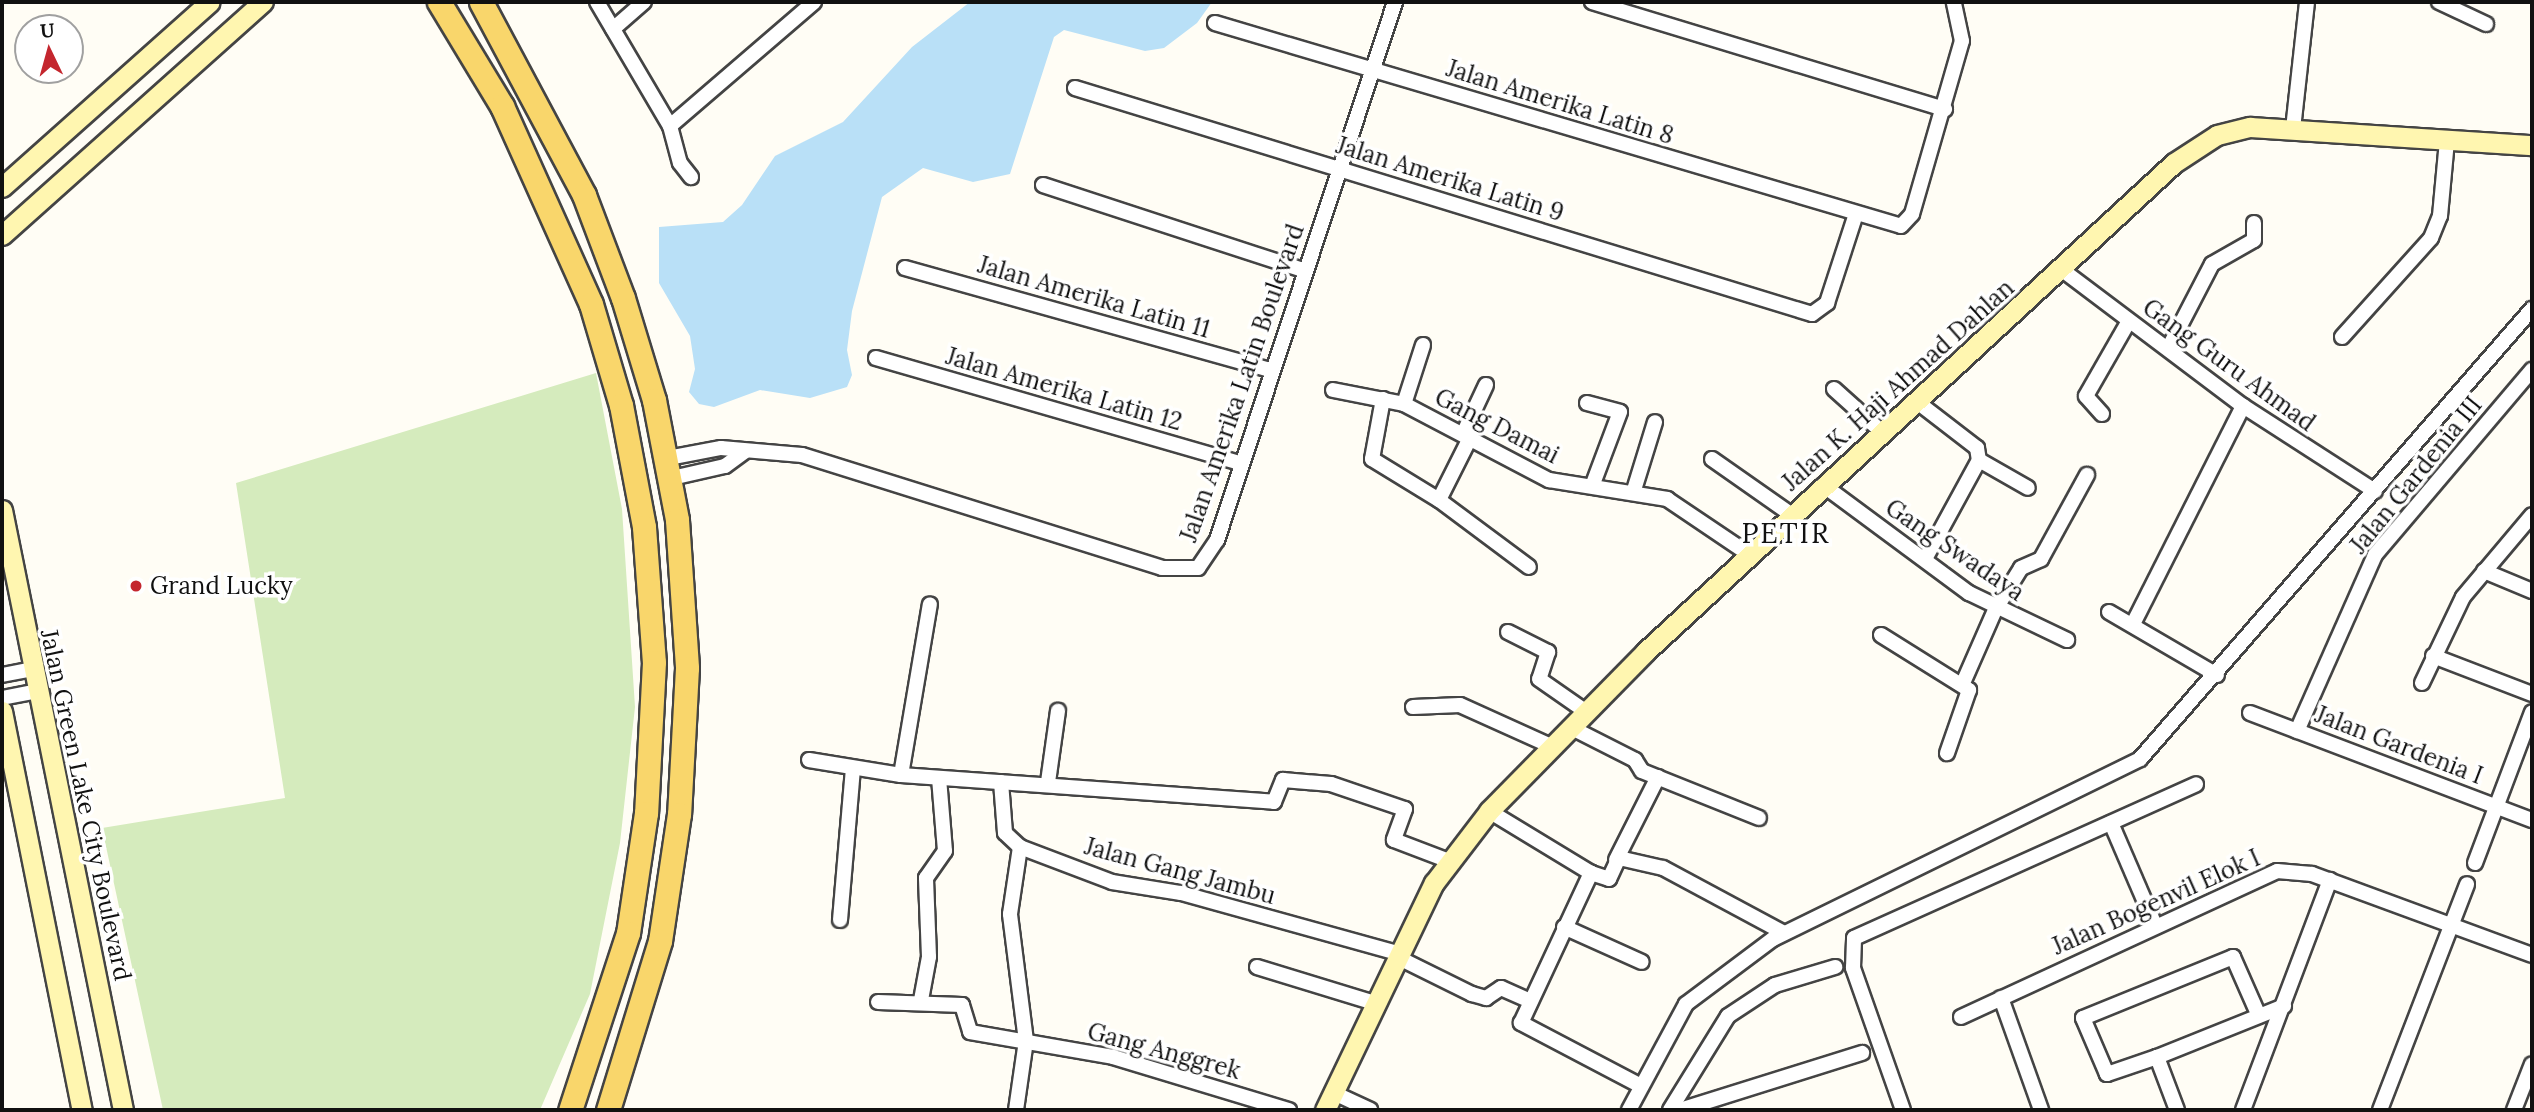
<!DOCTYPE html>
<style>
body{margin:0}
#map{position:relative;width:2534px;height:1112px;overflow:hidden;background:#fffdf5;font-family:Lora,serif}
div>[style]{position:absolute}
.green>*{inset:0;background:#d5ebbd}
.water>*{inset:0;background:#b9e0f7}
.roads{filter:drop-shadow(2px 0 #444) drop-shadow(-2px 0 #444) drop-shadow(0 2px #444) drop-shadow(0 -2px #444)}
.street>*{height:14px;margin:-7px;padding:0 7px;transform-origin:7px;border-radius:7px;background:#fff}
.secondary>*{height:19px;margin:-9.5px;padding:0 9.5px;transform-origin:9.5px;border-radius:9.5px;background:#fff6b0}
.primary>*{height:23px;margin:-11.5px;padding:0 11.5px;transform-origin:11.5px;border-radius:11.5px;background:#f9d66b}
.dots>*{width:19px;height:19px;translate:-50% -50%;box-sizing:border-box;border:4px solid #fff;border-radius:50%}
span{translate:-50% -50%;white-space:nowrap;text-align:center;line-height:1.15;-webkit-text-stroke:7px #fff;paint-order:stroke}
.street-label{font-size:24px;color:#111}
.poi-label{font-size:24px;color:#111}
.left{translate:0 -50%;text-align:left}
.quarter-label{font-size:28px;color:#111;letter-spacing:2px}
.frame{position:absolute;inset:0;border:4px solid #111;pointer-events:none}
.north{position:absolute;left:14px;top:14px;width:70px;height:70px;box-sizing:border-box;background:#fff;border:2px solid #a0a0a0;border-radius:50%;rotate:355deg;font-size:19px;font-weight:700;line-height:28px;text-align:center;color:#111}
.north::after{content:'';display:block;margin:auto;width:24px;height:32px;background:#c4262e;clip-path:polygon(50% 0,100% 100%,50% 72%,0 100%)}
</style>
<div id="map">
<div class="green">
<i style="clip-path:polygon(596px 373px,622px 509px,635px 707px,620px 843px,590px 994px,540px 1110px,163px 1110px,102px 828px,285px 798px,236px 483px)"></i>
</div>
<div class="water">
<i style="clip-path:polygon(970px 2px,1212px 2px,1197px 23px,1164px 48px,1145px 51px,1064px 30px,1054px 37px,1010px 174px,973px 182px,923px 168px,882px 197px,852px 311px,847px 350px,852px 375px,847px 387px,810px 398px,760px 390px,714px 407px,699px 404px,689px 392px,695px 369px,690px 336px,659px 283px,659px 227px,723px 222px,742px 205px,775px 156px,843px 122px,912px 47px)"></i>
</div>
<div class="roads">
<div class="street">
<i style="left:597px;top:2px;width:144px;rotate:59.5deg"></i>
<i style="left:670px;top:126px;width:38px;rotate:75deg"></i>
<i style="left:680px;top:163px;width:18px;rotate:52deg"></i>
<i style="left:1592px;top:2px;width:369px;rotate:16.9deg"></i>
<i style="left:2439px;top:2px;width:52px;rotate:25.1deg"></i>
<i style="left:1215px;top:23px;width:715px;rotate:16.48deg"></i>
<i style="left:1901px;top:226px;width:16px;rotate:-47deg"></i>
<i style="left:1912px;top:214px;width:180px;rotate:-73.9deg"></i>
<i style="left:1962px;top:41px;width:40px;rotate:-102deg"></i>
<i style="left:613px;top:29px;width:41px;rotate:-41.1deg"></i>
<i style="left:1075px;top:88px;width:771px;rotate:17.05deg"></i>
<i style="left:1812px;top:314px;width:19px;rotate:-36deg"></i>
<i style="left:1827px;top:303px;width:94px;rotate:-72deg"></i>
<i style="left:670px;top:126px;width:190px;rotate:-40.7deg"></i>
<i style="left:2293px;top:129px;width:128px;rotate:-83.7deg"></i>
<i style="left:1043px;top:185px;width:274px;rotate:18.1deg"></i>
<i style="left:905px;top:268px;width:380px;rotate:15.6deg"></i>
<i style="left:2061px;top:269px;width:228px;rotate:37deg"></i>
<i style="left:2243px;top:406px;width:157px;rotate:32.8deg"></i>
<i style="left:2342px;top:337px;width:133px;rotate:-48deg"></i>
<i style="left:2431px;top:238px;width:24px;rotate:-68deg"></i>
<i style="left:2440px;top:216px;width:75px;rotate:-84.7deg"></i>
<i style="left:2170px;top:345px;width:91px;rotate:-62.6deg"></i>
<i style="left:2212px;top:264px;width:48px;rotate:-29.7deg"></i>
<i style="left:2254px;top:240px;width:17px;rotate:-90deg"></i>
<i style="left:876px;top:358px;width:379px;rotate:16.1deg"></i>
<i style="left:1834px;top:389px;width:64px;rotate:41.9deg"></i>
<i style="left:1333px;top:390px;width:72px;rotate:11.2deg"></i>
<i style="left:1404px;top:404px;width:164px;rotate:27.7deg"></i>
<i style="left:1549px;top:480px;width:120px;rotate:9.1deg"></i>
<i style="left:1667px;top:499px;width:100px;rotate:34deg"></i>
<i style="left:1383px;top:399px;width:61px;rotate:100.4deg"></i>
<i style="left:1372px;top:459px;width:79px;rotate:31.5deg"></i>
<i style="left:1916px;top:401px;width:77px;rotate:37.6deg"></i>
<i style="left:1977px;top:448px;width:12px;rotate:81deg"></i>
<i style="left:1979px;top:460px;width:56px;rotate:29.7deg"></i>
<i style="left:1587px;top:403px;width:34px;rotate:15deg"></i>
<i style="left:1620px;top:412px;width:77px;rotate:110.6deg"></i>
<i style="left:1404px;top:404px;width:62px;rotate:-72.1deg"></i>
<i style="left:2102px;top:414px;width:24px;rotate:-132deg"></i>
<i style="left:2086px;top:396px;width:86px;rotate:-60.2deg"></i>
<i style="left:1464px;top:432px;width:52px;rotate:-64.9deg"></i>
<i style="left:1470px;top:438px;width:69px;rotate:116.6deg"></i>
<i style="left:1439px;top:500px;width:112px;rotate:36.7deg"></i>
<i style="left:668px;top:458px;width:54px;rotate:-10.7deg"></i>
<i style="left:721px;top:448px;width:81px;rotate:4.9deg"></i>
<i style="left:802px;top:455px;width:377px;rotate:17.4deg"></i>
<i style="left:1162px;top:568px;width:36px"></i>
<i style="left:1198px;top:568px;width:34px;rotate:-56deg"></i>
<i style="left:1217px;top:540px;width:567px;rotate:-71.69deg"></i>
<i style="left:1712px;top:459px;width:98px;rotate:35deg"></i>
<i style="left:672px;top:478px;width:54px;rotate:-12.8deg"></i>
<i style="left:725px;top:466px;width:24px;rotate:-36deg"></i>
<i style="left:1823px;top:485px;width:182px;rotate:36.5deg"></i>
<i style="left:1969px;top:593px;width:109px;rotate:25.6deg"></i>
<i style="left:1634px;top:490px;width:71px;rotate:-72.8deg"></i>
<i style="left:1925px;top:559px;width:113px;rotate:-61.4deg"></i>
<i style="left:2484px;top:571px;width:52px;rotate:22.6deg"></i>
<i style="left:2109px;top:612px;width:125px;rotate:30.3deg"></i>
<i style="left:2134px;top:622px;width:242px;rotate:-63.2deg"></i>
<i style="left:1508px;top:632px;width:45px;rotate:26.6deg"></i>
<i style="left:1548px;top:652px;width:28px;rotate:108deg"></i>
<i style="left:1539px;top:679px;width:56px;rotate:34.8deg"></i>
<i style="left:1881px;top:635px;width:104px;rotate:32deg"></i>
<i style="left:1969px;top:690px;width:67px;rotate:109.2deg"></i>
<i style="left:2433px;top:656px;width:106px;rotate:21deg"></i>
<i style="left:2px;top:675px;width:31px;rotate:-11deg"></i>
<i style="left:1963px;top:683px;width:80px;rotate:-66.3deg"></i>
<i style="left:1995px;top:610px;width:49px;rotate:-58.2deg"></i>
<i style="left:2021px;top:568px;width:22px;rotate:-24deg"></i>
<i style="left:2041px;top:559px;width:96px;rotate:-61.3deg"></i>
<i style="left:2422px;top:683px;width:95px;rotate:-64.5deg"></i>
<i style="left:2463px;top:597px;width:107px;rotate:-49.9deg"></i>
<i style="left:2px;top:698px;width:36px;rotate:-11deg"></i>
<i style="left:1413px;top:707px;width:47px;rotate:-2.4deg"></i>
<i style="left:1460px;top:705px;width:100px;rotate:24.3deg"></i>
<i style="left:2250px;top:713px;width:302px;rotate:20.8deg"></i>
<i style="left:1570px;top:727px;width:73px;rotate:26.9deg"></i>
<i style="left:1635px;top:760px;width:13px;rotate:58deg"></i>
<i style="left:1642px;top:771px;width:126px;rotate:21.9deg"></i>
<i style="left:2297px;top:731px;width:193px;rotate:-66.1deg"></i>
<i style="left:2375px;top:555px;width:243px;rotate:-49.7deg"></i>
<i style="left:809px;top:760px;width:93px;rotate:9.3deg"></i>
<i style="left:901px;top:775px;width:374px;rotate:4.1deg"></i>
<i style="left:1274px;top:802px;width:24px;rotate:-68deg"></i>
<i style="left:1283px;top:780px;width:48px;rotate:4.8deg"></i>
<i style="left:1331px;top:784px;width:78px;rotate:18.7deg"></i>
<i style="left:1405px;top:809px;width:33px;rotate:110deg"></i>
<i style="left:1394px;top:840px;width:59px;rotate:20.9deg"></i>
<i style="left:901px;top:775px;width:173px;rotate:-80.4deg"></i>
<i style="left:1001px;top:782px;width:51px;rotate:85.5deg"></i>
<i style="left:1005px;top:833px;width:21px;rotate:43deg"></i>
<i style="left:1020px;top:847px;width:98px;rotate:20.8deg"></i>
<i style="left:1112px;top:882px;width:70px;rotate:9.1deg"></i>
<i style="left:1181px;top:893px;width:225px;rotate:15.5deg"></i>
<i style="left:1048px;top:782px;width:72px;rotate:-82deg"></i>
<i style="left:1489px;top:811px;width:119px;rotate:31.3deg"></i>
<i style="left:2111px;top:823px;width:111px;rotate:66.7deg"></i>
<i style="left:1616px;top:860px;width:93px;rotate:-63.2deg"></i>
<i style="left:2475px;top:863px;width:161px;rotate:-69.3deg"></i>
<i style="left:840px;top:920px;width:152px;rotate:-85.1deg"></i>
<i style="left:1564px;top:927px;width:85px;rotate:24.2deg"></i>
<i style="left:1397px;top:957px;width:84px;rotate:26.3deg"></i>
<i style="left:1472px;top:994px;width:15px;rotate:16deg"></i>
<i style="left:1486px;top:998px;width:18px;rotate:-34deg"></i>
<i style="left:1501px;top:988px;width:30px;rotate:24deg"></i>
<i style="left:1257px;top:967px;width:123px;rotate:17deg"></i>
<i style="left:2001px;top:998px;width:119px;rotate:70.3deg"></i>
<i style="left:921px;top:1000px;width:44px;rotate:-79.5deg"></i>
<i style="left:929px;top:957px;width:79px;rotate:-92.2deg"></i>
<i style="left:926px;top:878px;width:33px;rotate:-55deg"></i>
<i style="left:945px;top:851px;width:73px;rotate:-94.7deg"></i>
<i style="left:878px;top:1002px;width:84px;rotate:2deg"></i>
<i style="left:962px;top:1005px;width:28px;rotate:73deg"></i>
<i style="left:970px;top:1032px;width:145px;rotate:9.9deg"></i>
<i style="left:1113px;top:1057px;width:184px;rotate:16.8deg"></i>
<i style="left:1961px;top:1017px;width:348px;rotate:-24.8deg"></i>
<i style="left:2277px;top:871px;width:35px;rotate:5deg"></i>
<i style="left:2312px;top:874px;width:234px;rotate:20.2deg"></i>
<i style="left:2157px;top:1057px;width:137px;rotate:-21.9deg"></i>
<i style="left:1641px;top:1086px;width:136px;rotate:-152.3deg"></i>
<i style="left:1521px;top:1023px;width:166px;rotate:-65deg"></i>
<i style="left:1591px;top:873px;width:19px;rotate:18deg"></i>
<i style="left:1609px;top:879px;width:23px;rotate:-65deg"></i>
<i style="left:1619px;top:858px;width:45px;rotate:12.8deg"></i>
<i style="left:1663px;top:868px;width:137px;rotate:28.2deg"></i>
<i style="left:1334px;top:1093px;width:40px;rotate:25deg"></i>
<i style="left:1016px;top:1110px;width:70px;rotate:-81.8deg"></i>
<i style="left:1026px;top:1041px;width:128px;rotate:-97.2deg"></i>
<i style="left:1010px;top:914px;width:68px;rotate:-81.5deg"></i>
<i style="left:1629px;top:1110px;width:120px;rotate:-61.7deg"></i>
<i style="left:1686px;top:1004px;width:109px;rotate:-36.8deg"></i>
<i style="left:1773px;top:939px;width:409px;rotate:-26.1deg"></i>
<i style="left:2140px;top:759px;width:597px;rotate:-48.94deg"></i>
<i style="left:1670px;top:1110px;width:110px;rotate:-58.3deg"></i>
<i style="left:1728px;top:1016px;width:56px;rotate:-33.4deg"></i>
<i style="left:1775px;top:985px;width:63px;rotate:-16.7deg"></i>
<i style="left:1680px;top:1110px;width:191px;rotate:-17.4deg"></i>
<i style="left:1903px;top:1110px;width:151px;rotate:-109.4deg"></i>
<i style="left:1853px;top:968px;width:30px;rotate:-88deg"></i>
<i style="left:1854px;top:938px;width:375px;rotate:-24.2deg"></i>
<i style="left:2177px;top:1110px;width:57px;rotate:-110.7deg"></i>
<i style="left:2157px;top:1057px;width:53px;rotate:161.2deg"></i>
<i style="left:2107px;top:1074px;width:61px;rotate:-113.2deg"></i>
<i style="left:2083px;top:1018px;width:162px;rotate:-22.1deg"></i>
<i style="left:2233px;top:957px;width:64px;rotate:66.2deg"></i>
<i style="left:2243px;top:1110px;width:246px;rotate:-69.3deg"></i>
<i style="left:2380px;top:1110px;width:242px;rotate:-68.9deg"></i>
<i style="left:2514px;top:1110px;width:49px;rotate:-68.6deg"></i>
</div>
<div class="secondary">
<i style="left:2px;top:187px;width:278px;rotate:-41.7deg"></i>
<i style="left:2px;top:235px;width:350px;rotate:-41.8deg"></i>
<i style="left:2px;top:510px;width:612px;rotate:78.6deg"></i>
<i style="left:2px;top:711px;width:407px;rotate:78.7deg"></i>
<i style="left:1325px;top:1110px;width:252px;rotate:-64.4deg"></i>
<i style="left:1434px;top:883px;width:91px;rotate:-52.6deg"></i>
<i style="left:1489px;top:811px;width:223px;rotate:-45.5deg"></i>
<i style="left:1645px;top:652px;width:720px;rotate:-42.75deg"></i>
<i style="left:2174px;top:163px;width:51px;rotate:-33.1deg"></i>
<i style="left:2217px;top:135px;width:34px;rotate:-14deg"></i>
<i style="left:2250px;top:127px;width:283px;rotate:3.7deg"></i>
</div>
<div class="primary">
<i style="left:439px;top:2px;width:122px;rotate:58.8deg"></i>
<i style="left:502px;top:106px;width:217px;rotate:65.8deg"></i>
<i style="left:591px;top:304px;width:105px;rotate:73.5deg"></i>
<i style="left:621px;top:405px;width:124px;rotate:79.3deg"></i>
<i style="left:644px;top:527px;width:135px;rotate:85.8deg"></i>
<i style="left:654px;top:662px;width:151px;rotate:93deg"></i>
<i style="left:646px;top:813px;width:121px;rotate:98.5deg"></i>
<i style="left:628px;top:933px;width:186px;rotate:108.1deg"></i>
<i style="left:481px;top:2px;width:219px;rotate:61.9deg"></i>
<i style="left:584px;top:195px;width:110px;rotate:69.3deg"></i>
<i style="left:623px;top:298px;width:107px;rotate:73.1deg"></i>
<i style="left:654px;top:400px;width:122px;rotate:79.1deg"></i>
<i style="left:677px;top:520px;width:148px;rotate:86.1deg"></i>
<i style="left:687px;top:668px;width:146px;rotate:93.1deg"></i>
<i style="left:679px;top:814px;width:128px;rotate:98.5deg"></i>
<i style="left:660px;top:941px;width:177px;rotate:107.1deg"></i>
</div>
</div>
<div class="dots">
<i style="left:136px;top:586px;background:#c4262e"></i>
</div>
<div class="street-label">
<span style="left:1560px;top:102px;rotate:17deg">Jalan Amerika Latin 8</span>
<span style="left:1450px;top:179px;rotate:17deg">Jalan Amerika Latin 9</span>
<span style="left:1094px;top:297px;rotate:16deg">Jalan Amerika Latin 11</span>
<span style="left:2229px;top:365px;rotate:36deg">Gang Guru Ahmad</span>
<span style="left:1242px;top:383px;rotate:-71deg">Jalan Amerika Latin Boulevard</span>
<span style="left:1898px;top:385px;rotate:-42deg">Jalan K. Haji Ahmad Dahlan</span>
<span style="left:1064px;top:389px;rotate:16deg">Jalan Amerika Latin 12</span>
<span style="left:1497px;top:426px;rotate:27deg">Gang Damai</span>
<span style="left:2416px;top:475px;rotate:-51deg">Jalan Gardenia III</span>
<span style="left:1955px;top:550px;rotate:34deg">Gang Swadaya</span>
<span style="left:2399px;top:745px;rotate:21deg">Jalan Gardenia I</span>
<span style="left:86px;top:805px;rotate:78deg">Jalan Green Lake City Boulevard</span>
<span style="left:1180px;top:871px;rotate:15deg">Jalan Gang Jambu</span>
<span style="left:2156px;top:902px;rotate:-24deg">Jalan Bogenvil Elok I</span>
<span style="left:1164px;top:1051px;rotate:15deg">Gang Anggrek</span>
</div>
<div class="poi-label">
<span class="left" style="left:150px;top:586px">Grand Lucky</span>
</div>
<div class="quarter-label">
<span style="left:1786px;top:533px">PETIR</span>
</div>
<div class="frame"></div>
<div class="north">U</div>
</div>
